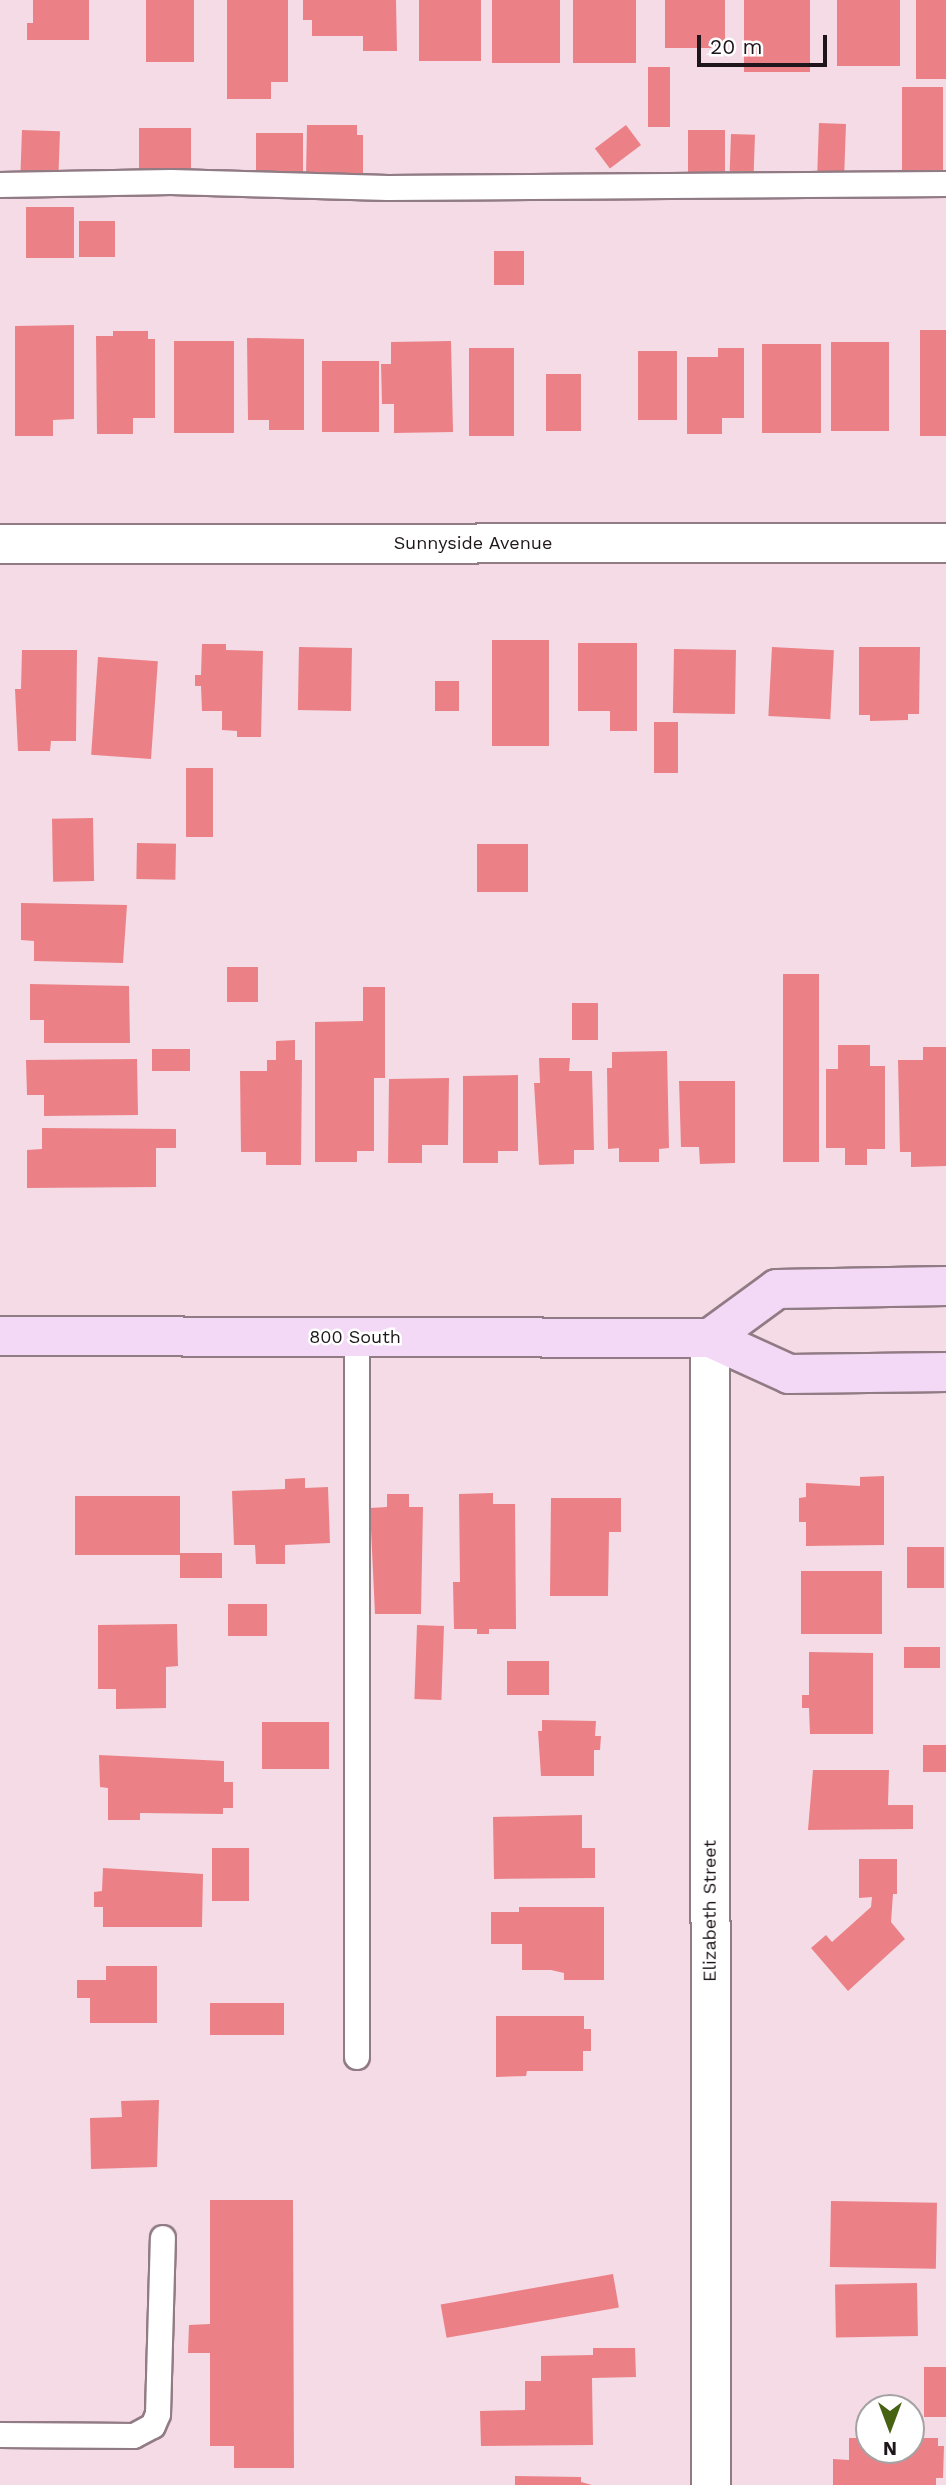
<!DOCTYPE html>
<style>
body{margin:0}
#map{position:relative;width:946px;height:2485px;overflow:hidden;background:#f4dbe5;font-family:"Work Sans",sans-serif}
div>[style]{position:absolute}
.building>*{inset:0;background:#eb8186;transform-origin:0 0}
.roads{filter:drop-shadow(2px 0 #917b84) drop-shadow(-2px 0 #917b84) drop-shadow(0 2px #917b84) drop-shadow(0 -2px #917b84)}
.lane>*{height:24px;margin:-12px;padding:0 12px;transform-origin:12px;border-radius:12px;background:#fff}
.street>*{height:38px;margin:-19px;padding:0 19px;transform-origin:19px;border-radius:19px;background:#fff}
.secondary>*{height:38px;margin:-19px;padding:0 19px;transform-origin:19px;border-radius:19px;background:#f3d9f6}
span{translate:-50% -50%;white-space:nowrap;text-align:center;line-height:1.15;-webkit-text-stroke:5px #fff;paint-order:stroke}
.street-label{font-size:18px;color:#1e161a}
.north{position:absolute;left:855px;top:2394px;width:70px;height:70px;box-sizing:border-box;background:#fff;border:2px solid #a5a2a3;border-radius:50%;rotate:180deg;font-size:19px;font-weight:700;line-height:28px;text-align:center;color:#1e161a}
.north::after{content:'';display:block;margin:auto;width:24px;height:32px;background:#476213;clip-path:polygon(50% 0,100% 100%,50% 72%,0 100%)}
.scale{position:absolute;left:697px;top:35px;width:130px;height:32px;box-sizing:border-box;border:4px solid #1e161a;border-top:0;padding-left:9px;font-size:21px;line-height:24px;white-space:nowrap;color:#1e161a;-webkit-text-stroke:5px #fff;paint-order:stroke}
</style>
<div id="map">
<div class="building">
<i style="clip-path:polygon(33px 0,89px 0,89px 40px,27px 40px,27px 23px,33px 23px)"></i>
<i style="left:146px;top:0;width:48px;height:62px"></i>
<i style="clip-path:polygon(227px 0,288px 0,288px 82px,271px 82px,271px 99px,227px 99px)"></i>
<i style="clip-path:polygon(303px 0,396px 0,397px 51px,363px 51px,363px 36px,312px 36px,312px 20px,303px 20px)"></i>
<i style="left:419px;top:0;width:62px;height:61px"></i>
<i style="left:492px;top:0;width:68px;height:63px"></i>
<i style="left:573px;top:0;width:63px;height:63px"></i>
<i style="left:665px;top:0;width:60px;height:48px"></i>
<i style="left:744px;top:0;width:66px;height:72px"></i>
<i style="left:837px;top:0;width:63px;height:66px"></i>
<i style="left:916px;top:0;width:30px;height:79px"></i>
<i style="left:648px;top:67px;width:22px;height:60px"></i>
<i style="left:902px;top:87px;width:41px;height:86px"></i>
<i style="left:819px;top:123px;width:27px;height:50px;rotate:2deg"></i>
<i style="clip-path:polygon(307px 125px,357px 125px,357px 135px,363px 135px,363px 177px,306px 176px)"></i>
<i style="left:626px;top:125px;width:25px;height:39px;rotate:53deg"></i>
<i style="left:139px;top:128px;width:52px;height:45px"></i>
<i style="left:22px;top:130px;width:38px;height:44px;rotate:2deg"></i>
<i style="left:688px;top:130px;width:37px;height:48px"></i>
<i style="left:256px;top:133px;width:47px;height:41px"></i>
<i style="left:731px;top:134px;width:24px;height:37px;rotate:2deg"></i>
<i style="left:26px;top:207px;width:48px;height:51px"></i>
<i style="left:79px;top:221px;width:36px;height:36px"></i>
<i style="left:494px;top:251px;width:30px;height:34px"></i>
<i style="clip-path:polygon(74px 325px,74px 419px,53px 420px,53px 436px,15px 436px,15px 326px)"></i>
<i style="left:920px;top:330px;width:26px;height:106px"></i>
<i style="clip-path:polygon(113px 331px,148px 331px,148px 339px,155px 339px,155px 418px,133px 418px,133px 434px,97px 434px,96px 336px,113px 336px)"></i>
<i style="clip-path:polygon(247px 338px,304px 339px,304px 430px,269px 430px,269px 420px,248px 420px)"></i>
<i style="left:174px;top:341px;width:60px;height:92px"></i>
<i style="clip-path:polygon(451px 341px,453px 432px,394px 433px,394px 404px,382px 404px,381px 364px,391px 364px,391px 342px)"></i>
<i style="left:831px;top:342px;width:58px;height:89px"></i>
<i style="left:762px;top:344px;width:59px;height:89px"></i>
<i style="left:469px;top:348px;width:45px;height:88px"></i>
<i style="clip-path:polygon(718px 348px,744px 348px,744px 418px,722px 418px,722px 434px,687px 434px,687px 357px,718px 357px)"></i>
<i style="left:638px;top:351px;width:39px;height:69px"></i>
<i style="left:322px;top:361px;width:57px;height:71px"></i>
<i style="left:546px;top:374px;width:35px;height:57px"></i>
<i style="left:492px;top:640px;width:57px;height:106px"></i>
<i style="clip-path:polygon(578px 643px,637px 643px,637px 731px,610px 731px,610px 711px,578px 711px)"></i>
<i style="clip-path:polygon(202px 644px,226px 644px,226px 650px,263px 651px,261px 737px,237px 737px,237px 731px,222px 730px,222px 711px,202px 711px,201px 686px,195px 686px,195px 675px,201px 675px)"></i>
<i style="left:299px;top:647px;width:53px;height:63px;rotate:1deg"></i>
<i style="left:772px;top:647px;width:62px;height:69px;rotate:3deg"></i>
<i style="clip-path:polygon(859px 647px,920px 647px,919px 714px,908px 714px,908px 720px,870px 721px,870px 715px,859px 715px)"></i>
<i style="left:674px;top:649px;width:62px;height:64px;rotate:1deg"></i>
<i style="clip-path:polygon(22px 650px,77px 650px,76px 741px,51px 741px,50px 751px,18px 751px,15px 689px,21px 689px)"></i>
<i style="left:98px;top:657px;width:60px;height:98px;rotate:4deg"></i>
<i style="left:435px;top:681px;width:24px;height:30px"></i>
<i style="left:654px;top:722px;width:24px;height:51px"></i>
<i style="left:186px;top:768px;width:27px;height:69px"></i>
<i style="left:93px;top:818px;width:63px;height:41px;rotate:89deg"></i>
<i style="left:137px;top:843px;width:39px;height:36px;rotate:1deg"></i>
<i style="left:477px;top:844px;width:51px;height:48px"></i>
<i style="clip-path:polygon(21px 903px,127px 905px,123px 963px,34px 961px,34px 941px,21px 940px)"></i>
<i style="left:227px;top:967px;width:31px;height:35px"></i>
<i style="left:783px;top:974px;width:36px;height:188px"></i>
<i style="clip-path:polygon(30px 984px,129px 986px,130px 1043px,44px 1043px,44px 1020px,30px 1020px)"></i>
<i style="clip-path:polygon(363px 987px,385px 987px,385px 1078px,374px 1078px,374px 1151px,357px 1151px,357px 1162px,315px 1162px,315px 1022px,363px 1021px)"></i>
<i style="left:598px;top:1003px;width:37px;height:26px;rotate:90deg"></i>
<i style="clip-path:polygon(295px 1040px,295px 1060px,302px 1060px,301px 1165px,266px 1165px,266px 1152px,241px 1152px,240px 1071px,267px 1071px,267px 1060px,276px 1060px,276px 1041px)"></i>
<i style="clip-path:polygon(838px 1045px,870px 1045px,870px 1066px,885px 1066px,885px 1149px,867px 1149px,867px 1165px,845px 1165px,845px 1148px,826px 1148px,826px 1069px,838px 1069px)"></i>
<i style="clip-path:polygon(923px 1047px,946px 1047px,946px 1166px,911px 1167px,911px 1152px,900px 1152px,898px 1060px,923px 1060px)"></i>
<i style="left:152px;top:1049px;width:38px;height:22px"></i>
<i style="clip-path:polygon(667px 1051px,669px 1148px,659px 1149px,659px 1162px,619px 1162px,619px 1148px,608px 1149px,607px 1068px,612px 1068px,612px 1052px)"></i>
<i style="clip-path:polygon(539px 1058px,570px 1058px,569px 1071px,592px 1071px,594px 1150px,574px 1150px,574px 1164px,539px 1165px,534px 1083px,540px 1083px)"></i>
<i style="clip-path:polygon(137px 1059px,138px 1115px,44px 1116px,44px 1095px,27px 1095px,26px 1060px)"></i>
<i style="clip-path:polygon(518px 1075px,518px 1151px,498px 1151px,498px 1163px,463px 1163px,463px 1076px)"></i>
<i style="clip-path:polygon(449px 1078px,448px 1145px,422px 1145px,422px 1163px,388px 1163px,389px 1079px)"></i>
<i style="clip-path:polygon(679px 1081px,735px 1081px,735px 1163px,700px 1164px,699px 1147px,681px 1147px)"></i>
<i style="clip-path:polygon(42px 1128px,176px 1129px,176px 1148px,156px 1148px,156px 1187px,27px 1188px,27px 1150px,42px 1149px)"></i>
<i style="clip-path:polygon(884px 1476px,884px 1545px,806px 1546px,806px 1522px,799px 1522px,799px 1498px,806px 1497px,806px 1483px,860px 1486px,860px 1477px)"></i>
<i style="clip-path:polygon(305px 1478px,305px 1488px,328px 1487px,330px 1543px,285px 1545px,285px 1564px,256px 1564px,255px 1545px,234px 1545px,232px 1491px,285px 1489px,285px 1479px)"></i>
<i style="clip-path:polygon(493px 1493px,493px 1504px,515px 1504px,516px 1629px,489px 1629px,489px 1634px,477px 1634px,477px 1629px,454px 1629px,453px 1582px,460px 1582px,459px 1494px)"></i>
<i style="clip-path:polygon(387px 1494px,409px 1494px,409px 1507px,423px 1507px,421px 1614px,375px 1614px,370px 1508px,387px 1507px)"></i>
<i style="left:75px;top:1496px;width:105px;height:59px"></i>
<i style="clip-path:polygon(551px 1498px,621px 1498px,621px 1532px,609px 1532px,608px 1596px,550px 1596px)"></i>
<i style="left:907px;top:1547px;width:37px;height:41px"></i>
<i style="left:180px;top:1553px;width:42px;height:25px"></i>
<i style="left:882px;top:1571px;width:63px;height:81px;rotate:90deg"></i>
<i style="left:228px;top:1604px;width:39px;height:32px"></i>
<i style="clip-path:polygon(177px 1624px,178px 1666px,166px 1667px,166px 1708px,116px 1709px,116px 1689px,98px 1689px,98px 1625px)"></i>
<i style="left:417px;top:1625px;width:27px;height:74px;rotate:2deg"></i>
<i style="left:904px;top:1647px;width:36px;height:21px"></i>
<i style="clip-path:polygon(809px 1652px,873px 1653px,873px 1734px,810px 1734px,809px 1708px,802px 1708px,802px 1695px,809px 1695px)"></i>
<i style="left:549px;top:1661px;width:34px;height:42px;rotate:90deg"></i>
<i style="clip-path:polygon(542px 1720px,596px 1721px,595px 1736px,601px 1736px,600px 1750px,594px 1750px,594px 1776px,541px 1776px,538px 1731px,542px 1731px)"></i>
<i style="left:329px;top:1722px;width:47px;height:67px;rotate:90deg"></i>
<i style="left:923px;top:1745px;width:23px;height:27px"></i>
<i style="clip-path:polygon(99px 1755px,224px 1761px,224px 1782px,233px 1782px,233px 1808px,223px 1808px,223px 1814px,140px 1813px,140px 1820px,108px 1820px,108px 1788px,100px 1787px)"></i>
<i style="clip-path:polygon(813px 1770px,889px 1770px,888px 1805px,913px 1805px,913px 1829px,808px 1830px)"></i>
<i style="clip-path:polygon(582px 1815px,582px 1848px,595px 1848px,595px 1878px,494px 1879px,493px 1817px)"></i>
<i style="left:249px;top:1848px;width:53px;height:37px;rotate:90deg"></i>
<i style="clip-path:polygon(859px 1859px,897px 1859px,897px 1894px,893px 1894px,891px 1922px,905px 1939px,848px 1991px,811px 1948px,826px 1935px,832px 1942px,871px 1907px,872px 1897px,859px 1898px)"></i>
<i style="clip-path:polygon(103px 1868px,203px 1874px,202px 1927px,103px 1927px,103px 1907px,94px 1907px,94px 1892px,102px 1891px)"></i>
<i style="clip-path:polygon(519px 1907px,604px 1907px,604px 1980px,564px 1980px,564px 1973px,551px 1970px,522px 1970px,522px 1944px,491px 1944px,491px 1912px,519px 1912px)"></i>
<i style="clip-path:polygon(106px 1966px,157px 1966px,157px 2023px,90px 2023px,90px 1998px,77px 1998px,77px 1980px,106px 1980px)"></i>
<i style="left:284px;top:2003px;width:32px;height:74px;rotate:90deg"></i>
<i style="clip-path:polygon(496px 2016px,584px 2016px,584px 2029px,591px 2029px,591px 2051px,583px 2051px,583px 2071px,527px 2071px,526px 2076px,496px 2077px)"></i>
<i style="clip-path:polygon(159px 2100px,157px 2167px,91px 2169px,90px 2118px,122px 2117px,121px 2101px)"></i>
<i style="clip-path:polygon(210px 2200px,293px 2200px,294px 2468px,234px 2468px,234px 2446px,210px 2446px,210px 2353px,188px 2353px,189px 2325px,210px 2324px)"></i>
<i style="left:831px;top:2201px;width:106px;height:66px;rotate:1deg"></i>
<i style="left:613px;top:2274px;width:34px;height:175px;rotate:80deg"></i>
<i style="left:917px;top:2283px;width:53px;height:82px;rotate:89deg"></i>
<i style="clip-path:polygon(593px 2348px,635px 2348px,636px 2377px,592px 2378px,593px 2445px,481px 2446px,480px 2411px,525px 2410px,525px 2381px,541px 2381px,541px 2356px,593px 2355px)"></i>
<i style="left:924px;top:2367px;width:22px;height:50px"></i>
<i style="clip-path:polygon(849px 2438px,869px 2438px,869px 2450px,911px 2450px,911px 2438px,938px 2438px,938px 2446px,944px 2446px,943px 2478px,936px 2478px,936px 2485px,833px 2485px,833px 2459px,849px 2460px)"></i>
<i style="clip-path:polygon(515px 2476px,581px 2477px,581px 2482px,592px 2485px,515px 2485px)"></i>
</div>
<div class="roads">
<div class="lane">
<i style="left:0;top:185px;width:171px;rotate:-1deg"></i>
<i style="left:171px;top:182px;width:217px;rotate:1.6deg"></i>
<i style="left:388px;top:188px;width:558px;rotate:-0.41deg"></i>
<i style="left:357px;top:1337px;width:720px;rotate:90deg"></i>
<i style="left:0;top:2435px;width:134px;rotate:0.4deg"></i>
<i style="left:134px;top:2436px;width:21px;rotate:-28deg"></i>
<i style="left:153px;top:2426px;width:13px;rotate:-67deg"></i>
<i style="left:158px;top:2414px;width:176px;rotate:-88.4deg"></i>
</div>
<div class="street">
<i style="left:0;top:544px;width:946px;rotate:-0.06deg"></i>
<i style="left:710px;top:1338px;width:1147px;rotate:89.95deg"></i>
</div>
<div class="secondary">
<i style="left:0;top:1336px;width:710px;rotate:0.16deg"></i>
<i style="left:710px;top:1338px;width:87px;rotate:24.5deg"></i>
<i style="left:789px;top:1374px;width:157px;rotate:-0.7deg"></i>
<i style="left:710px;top:1338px;width:83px;rotate:-36.2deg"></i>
<i style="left:777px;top:1289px;width:169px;rotate:-1deg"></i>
</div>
</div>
<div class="street-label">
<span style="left:473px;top:543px">Sunnyside Avenue</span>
<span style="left:355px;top:1337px">800 South</span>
<span style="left:710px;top:1911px;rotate:-90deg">Elizabeth Street</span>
</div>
<div class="north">N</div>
<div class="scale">20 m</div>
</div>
